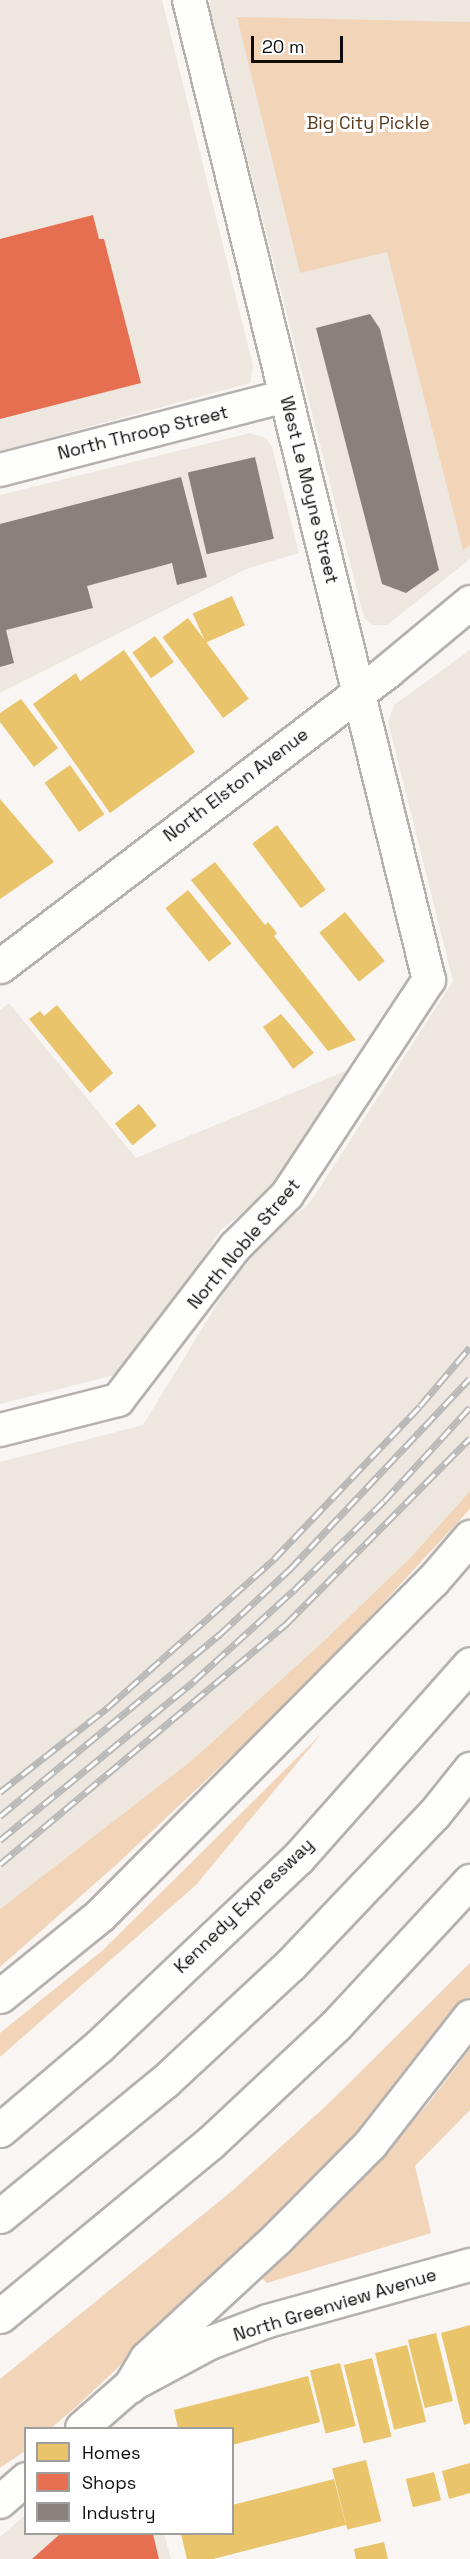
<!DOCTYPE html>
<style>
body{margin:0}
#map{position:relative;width:470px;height:2559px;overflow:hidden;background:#f8f5f3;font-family:"Space Grotesk",sans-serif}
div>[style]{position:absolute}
.built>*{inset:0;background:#eee7e0}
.green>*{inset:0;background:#f2d5b9}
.homes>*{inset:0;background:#e9c46a;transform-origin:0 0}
.shops>*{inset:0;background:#e76f51}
.industry>*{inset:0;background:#8a817c;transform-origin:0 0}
.roads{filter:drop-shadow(2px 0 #b4b1af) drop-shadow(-2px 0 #b4b1af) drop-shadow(0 2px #b4b1af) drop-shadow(0 -2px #b4b1af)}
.minor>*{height:32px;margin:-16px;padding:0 16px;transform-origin:16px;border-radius:16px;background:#fefefd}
.secondary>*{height:33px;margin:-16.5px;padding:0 16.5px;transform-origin:16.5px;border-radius:16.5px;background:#fefefd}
.motorway>*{height:33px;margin:-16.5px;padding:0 16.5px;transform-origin:16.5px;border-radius:16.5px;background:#fefefd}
.rail>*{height:7px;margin-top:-3.5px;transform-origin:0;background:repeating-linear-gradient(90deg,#fff 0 14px,#b9b9b8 0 28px);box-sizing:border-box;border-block:2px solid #b9b9b8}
span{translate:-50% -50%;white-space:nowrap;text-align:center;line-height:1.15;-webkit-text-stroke:6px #fff;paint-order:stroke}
.park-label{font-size:18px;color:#583b1e}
.street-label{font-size:18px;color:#0d0c0a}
.legend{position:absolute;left:24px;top:2427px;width:210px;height:108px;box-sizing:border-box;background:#fff;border:2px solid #9e9e9d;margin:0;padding:8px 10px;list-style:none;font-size:18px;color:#0d0c0a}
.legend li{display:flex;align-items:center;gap:12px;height:30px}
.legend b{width:30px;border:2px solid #9e9e9d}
.scale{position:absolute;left:251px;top:36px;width:92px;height:27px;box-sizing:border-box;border:3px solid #0d0c0a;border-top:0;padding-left:8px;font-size:18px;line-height:21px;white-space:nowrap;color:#0d0c0a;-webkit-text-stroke:4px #fff;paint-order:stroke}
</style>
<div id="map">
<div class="built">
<i style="clip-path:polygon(0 0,162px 0,253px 366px,250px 383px,0 451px)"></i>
<i style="clip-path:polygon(211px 0,470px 0,470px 559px,387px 625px,373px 625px,364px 618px,209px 7px)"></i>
<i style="clip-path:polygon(250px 433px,266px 438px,272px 447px,299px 553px,246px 569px,0 693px,0 495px)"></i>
<i style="clip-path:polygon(470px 650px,470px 1491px,410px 1558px,326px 1639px,191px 1761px,0 1909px,0 1462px,143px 1425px,252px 1247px,309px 1204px,453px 981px,388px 722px,394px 705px)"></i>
<i style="clip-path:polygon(9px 1003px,136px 1158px,360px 1065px,278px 1183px,221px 1230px,134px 1367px,119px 1374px,0 1404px,0 1010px)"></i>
<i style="clip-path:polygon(25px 2515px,26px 2534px,164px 2534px,171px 2559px,0 2559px,0 2537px)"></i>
</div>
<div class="green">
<i style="clip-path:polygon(237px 17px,470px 22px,470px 545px,463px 550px,387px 252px,300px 273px)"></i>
<i style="clip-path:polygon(470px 1491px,470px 1509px,307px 1685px,116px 1865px,0 1967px,0 1909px,191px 1761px,326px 1639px,410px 1558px)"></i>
<i style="clip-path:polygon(322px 1733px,196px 1885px,0 2057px,0 2033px,103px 1950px)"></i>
<i style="clip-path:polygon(470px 1963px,470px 1997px,417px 2067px,347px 2145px,248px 2245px,76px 2407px,51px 2428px,26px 2428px,25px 2451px,0 2468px,0 2379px,232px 2191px,327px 2105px)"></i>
<i style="clip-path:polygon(470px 2049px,470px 2110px,415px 2166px,431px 2233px,267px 2283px,262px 2278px,359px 2180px,428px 2104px)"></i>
</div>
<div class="homes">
<i style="left:232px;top:596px;width:32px;height:43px;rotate:66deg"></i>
<i style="left:188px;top:618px;width:101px;height:32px;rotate:53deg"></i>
<i style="left:155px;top:636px;width:32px;height:28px;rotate:54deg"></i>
<i style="clip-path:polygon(124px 650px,195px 752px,110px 813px,33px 704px,76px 673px,80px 681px)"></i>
<i style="clip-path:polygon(21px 699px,58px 748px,34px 767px,0 722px,0 713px)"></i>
<i style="left:70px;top:765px;width:60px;height:31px;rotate:55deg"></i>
<i style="clip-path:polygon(0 799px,54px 862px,0 899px)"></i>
<i style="left:277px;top:825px;width:81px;height:31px;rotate:53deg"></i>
<i style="clip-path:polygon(215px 862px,265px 925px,268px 922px,277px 933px,274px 936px,356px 1040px,328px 1051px,191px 880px)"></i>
<i style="left:188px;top:890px;width:69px;height:29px;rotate:51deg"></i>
<i style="left:345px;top:912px;width:63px;height:33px;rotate:51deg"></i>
<i style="clip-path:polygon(57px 1005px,113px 1073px,90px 1093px,29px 1019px,40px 1011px,44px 1016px)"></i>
<i style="clip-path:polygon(281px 1014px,314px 1053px,293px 1069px,263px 1027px)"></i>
<i style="left:139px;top:1104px;width:28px;height:31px;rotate:51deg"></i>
<i style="clip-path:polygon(470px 2325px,470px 2423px,464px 2425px,441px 2333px)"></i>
<i style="left:436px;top:2333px;width:70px;height:29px;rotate:76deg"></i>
<i style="left:407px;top:2345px;width:79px;height:33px;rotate:76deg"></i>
<i style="left:372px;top:2358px;width:81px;height:29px;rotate:76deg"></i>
<i style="left:340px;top:2363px;width:65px;height:31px;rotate:76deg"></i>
<i style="clip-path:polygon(308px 2376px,320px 2422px,232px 2445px,232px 2428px,178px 2428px,174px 2410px)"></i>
<i style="left:366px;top:2460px;width:63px;height:35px;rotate:76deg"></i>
<i style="clip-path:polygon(470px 2463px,470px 2493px,449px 2499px,442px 2471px)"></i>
<i style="left:434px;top:2472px;width:29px;height:29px;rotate:76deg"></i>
<i style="clip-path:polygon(334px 2479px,346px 2525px,213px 2559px,187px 2559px,181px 2534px,232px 2534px,232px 2505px)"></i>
<i style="clip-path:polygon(384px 2542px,388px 2559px,356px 2559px,354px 2549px)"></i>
</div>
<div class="shops">
<i style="clip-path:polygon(93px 215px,99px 239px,104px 239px,141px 383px,0 419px,0 239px)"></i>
<i style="clip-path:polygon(60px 2534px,153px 2534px,159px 2559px,32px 2559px)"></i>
</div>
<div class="industry">
<i style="clip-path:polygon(370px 314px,380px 329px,439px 570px,406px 593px,382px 584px,316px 328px)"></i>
<i style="left:255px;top:457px;width:84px;height:69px;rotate:77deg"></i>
<i style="clip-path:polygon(181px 477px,207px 577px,177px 585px,172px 563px,87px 586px,93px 608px,6px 630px,14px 663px,0 667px,0 524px)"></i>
</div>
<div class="roads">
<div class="minor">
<i style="left:0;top:470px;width:295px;rotate:-14.5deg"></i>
<i style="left:0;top:1430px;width:122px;rotate:-14.3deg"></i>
<i style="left:118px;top:1400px;width:193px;rotate:-52.6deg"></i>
<i style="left:235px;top:1247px;width:74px;rotate:-45deg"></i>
<i style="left:287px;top:1195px;width:258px;rotate:-56.6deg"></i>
<i style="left:429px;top:980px;width:1009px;rotate:-103.76deg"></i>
<i style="left:82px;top:2428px;width:64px;rotate:-41.2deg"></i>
<i style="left:130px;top:2386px;width:91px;rotate:-28.3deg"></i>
<i style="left:210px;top:2343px;width:62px;rotate:-20.8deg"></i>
<i style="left:268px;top:2321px;width:210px;rotate:-15.5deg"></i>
<i style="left:0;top:2502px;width:35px;rotate:-41deg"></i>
</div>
<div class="secondary">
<i style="left:0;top:966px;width:487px;rotate:-37.3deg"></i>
<i style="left:387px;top:671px;width:108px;rotate:-39.7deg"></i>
</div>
<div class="motorway">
<i style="left:0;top:1996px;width:129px;rotate:-39deg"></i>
<i style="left:100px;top:1915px;width:472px;rotate:-45.2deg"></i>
<i style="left:433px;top:1580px;width:57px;rotate:-49.3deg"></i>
<i style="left:0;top:2130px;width:130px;rotate:-40.3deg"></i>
<i style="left:99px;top:2046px;width:274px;rotate:-43.4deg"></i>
<i style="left:298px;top:1858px;width:259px;rotate:-48.4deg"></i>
<i style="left:0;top:2216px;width:212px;rotate:-39.3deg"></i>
<i style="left:164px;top:2082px;width:172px;rotate:-42.9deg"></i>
<i style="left:290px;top:1965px;width:209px;rotate:-46.4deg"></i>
<i style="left:434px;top:1814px;width:58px;rotate:-51.3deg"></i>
<i style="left:0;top:2316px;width:272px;rotate:-39.5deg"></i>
<i style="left:210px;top:2143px;width:173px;rotate:-43.1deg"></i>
<i style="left:336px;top:2025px;width:197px;rotate:-47.1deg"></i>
<i style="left:130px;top:2386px;width:31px;rotate:-59deg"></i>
<i style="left:146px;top:2359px;width:180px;rotate:-42.7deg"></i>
<i style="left:278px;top:2237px;width:131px;rotate:-45.3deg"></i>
<i style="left:370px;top:2144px;width:162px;rotate:-52deg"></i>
</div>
</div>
<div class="rail">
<i style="left:0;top:1792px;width:136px;rotate:-38.1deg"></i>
<i style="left:107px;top:1708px;width:224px;rotate:-41.7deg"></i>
<i style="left:274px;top:1559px;width:211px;rotate:-46.3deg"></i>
<i style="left:420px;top:1406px;width:77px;rotate:-49.7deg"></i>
<i style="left:0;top:1816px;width:286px;rotate:-39.6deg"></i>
<i style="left:220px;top:1634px;width:96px;rotate:-42.9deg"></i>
<i style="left:290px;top:1569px;width:262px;rotate:-46.7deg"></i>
<i style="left:0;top:1840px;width:251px;rotate:-39.3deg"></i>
<i style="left:194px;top:1681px;width:135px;rotate:-42.3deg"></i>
<i style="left:294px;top:1590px;width:127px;rotate:-44.7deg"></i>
<i style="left:384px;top:1501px;width:127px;rotate:-47.5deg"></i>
<i style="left:0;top:1864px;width:375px;rotate:-40deg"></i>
<i style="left:287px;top:1623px;width:260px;rotate:-45.3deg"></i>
</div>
<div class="park-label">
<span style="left:368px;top:123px">Big City Pickle</span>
</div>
<div class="street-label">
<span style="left:143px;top:433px;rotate:-14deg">North Throop Street</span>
<span style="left:309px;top:490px;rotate:76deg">West Le Moyne Street</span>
<span style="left:236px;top:785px;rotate:-37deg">North Elston Avenue</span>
<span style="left:244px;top:1244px;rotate:-50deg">North Noble Street</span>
<span style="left:244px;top:1906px;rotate:-44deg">Kennedy Expressway</span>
<span style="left:335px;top:2305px;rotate:-17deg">North Greenview Avenue</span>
</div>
<ul class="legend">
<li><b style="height:16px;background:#e9c46a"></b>Homes</li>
<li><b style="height:16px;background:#e76f51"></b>Shops</li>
<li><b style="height:16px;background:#8a817c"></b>Industry</li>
</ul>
<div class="scale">20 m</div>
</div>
